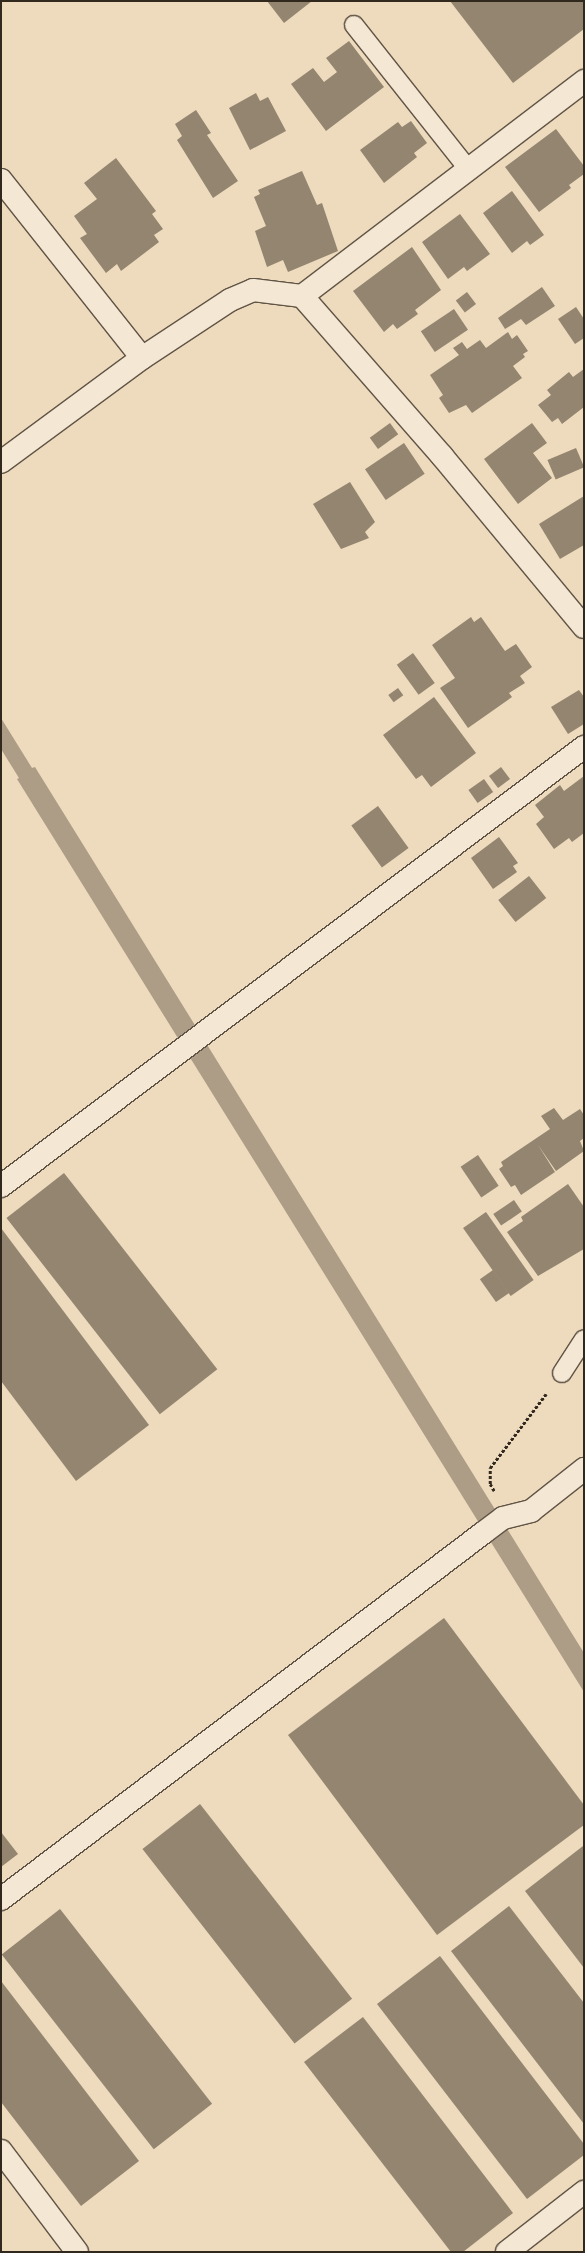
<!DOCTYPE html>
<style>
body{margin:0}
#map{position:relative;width:585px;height:2253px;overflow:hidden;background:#eedabc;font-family:"IM FELL Great Primer",serif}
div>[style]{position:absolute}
.water>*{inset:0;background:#ae9d86}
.building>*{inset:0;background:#938570;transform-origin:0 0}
.path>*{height:2.5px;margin-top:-1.25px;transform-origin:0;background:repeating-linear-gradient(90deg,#31281e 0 3px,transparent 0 5px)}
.roads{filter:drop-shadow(1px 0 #605446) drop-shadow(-1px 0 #605446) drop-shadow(0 1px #605446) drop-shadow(0 -1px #605446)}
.service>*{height:18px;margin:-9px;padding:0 9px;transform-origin:9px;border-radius:9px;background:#f4e7d3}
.minor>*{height:22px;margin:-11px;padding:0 11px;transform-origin:11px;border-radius:11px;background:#f4e7d3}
span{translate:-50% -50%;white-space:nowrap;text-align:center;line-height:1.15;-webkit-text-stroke:3px #f4e7d3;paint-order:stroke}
.frame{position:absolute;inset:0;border:2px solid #31281e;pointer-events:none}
</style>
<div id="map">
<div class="water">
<i style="clip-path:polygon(1px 718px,32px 768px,35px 767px,584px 1653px,584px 1692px,17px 779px,19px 778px,1px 749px)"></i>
</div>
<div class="building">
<i style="clip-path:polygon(267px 1px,312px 1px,284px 23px)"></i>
<i style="clip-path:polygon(450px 1px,584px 1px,584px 29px,513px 83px)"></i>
<i style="clip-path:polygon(349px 41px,384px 87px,326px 131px,291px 84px,313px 68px,324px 82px,337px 72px,326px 58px)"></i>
<i style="clip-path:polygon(256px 93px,260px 101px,268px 97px,286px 131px,250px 150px,229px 108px)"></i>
<i style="clip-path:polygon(196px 110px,211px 133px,207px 135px,238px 181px,213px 198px,177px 140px,182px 136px,175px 124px)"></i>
<i style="clip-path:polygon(411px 121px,427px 143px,414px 153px,417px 157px,384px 183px,360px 150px,398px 122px,402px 127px)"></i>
<i style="clip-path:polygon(556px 129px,584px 166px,584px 174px,569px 185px,571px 188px,539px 212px,505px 167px)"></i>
<i style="clip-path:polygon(116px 158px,156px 211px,152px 214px,163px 229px,154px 235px,159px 242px,121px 271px,117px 264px,106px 273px,80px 238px,87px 234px,74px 216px,97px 199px,84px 183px)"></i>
<i style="clip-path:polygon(302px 171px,317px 205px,322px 203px,338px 251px,288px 272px,283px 260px,267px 267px,255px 231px,266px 226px,254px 197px,260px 194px,258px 190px)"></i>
<i style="clip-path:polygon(512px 191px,544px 235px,530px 245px,527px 241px,512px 253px,483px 213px)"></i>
<i style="clip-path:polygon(460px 214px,490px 254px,467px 271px,464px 267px,448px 279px,422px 242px)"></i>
<i style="clip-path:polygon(412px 247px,441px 290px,415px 310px,418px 314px,397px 329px,393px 324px,384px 332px,353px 291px)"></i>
<i style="clip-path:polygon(542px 287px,555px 306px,526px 325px,521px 319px,505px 329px,498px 318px)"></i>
<i style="left:467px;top:292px;width:15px;height:14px;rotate:53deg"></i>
<i style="clip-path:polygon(576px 307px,584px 319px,584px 338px,575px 344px,558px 319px)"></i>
<i style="left:454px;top:309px;width:25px;height:40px;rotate:56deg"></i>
<i style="clip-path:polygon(508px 332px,512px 339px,517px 335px,528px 351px,523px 354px,525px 357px,513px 366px,522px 378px,472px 413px,466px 405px,449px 413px,439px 398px,443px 395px,430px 375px,459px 355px,453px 348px,462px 342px,467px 349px,480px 340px,486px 348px)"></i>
<i style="clip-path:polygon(584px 369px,584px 407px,562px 424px,558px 418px,552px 422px,538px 405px,551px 395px,547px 390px,569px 372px,573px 377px)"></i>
<i style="left:390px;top:423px;width:14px;height:25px;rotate:54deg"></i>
<i style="clip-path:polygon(532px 423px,547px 443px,533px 453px,552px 478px,518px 504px,484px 459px)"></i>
<i style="left:404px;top:443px;width:37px;height:47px;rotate:56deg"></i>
<i style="left:576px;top:448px;width:21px;height:31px;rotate:67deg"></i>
<i style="clip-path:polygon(350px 482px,375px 522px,365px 532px,369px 538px,341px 549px,313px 504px)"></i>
<i style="clip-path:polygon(584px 496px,584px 545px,560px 559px,539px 524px)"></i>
<i style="clip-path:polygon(471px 617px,474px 622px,481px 617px,505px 651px,516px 644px,532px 667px,520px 676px,525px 683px,509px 693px,512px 697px,468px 728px,440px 688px,455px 678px,432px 645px)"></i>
<i style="left:413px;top:653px;width:37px;height:20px;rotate:54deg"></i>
<i style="left:398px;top:688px;width:9px;height:12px;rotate:54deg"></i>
<i style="clip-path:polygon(579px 690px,584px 697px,584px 724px,568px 734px,551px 707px)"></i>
<i style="clip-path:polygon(434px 697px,476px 753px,431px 787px,422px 775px,416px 779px,383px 735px)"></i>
<i style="left:501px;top:767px;width:15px;height:15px;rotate:53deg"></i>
<i style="clip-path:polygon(584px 776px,584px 833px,572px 842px,569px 838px,554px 849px,536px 824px,544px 817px,535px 805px,560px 785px,564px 791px)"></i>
<i style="left:484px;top:779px;width:16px;height:19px;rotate:55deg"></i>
<i style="left:378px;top:806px;width:52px;height:33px;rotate:54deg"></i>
<i style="clip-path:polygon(499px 837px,518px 863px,513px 866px,517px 872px,493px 889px,471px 858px)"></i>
<i style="left:529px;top:876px;width:28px;height:39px;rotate:52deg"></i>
<i style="clip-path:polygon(554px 1108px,563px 1120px,580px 1109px,584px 1115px,584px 1138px,580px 1141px,584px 1151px,556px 1171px,538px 1145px,555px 1172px,521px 1195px,515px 1185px,511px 1187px,499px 1169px,503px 1166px,501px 1162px,550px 1129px,541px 1116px)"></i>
<i style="left:478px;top:1155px;width:37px;height:21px;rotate:56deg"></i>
<i style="left:64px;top:1173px;width:249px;height:73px;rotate:52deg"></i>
<i style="clip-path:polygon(568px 1184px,584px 1207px,584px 1249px,538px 1276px,507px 1232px,523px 1221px,521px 1217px)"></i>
<i style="left:514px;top:1200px;width:14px;height:25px;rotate:56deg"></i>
<i style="left:486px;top:1212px;width:83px;height:28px;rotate:55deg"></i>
<i style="clip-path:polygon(1px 1228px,149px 1425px,76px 1481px,1px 1381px)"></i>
<i style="left:493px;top:1270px;width:28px;height:16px;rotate:55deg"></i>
<i style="clip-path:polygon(444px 1618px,584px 1805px,584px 1825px,437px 1935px,288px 1735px)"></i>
<i style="left:200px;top:1804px;width:247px;height:73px;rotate:52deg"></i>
<i style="clip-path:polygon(1px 1832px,18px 1854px,1px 1867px)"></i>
<i style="clip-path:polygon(583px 1846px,584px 1848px,584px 1968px,525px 1891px)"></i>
<i style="clip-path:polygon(509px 1906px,584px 2003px,584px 2124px,451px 1951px)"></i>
<i style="left:60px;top:1909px;width:247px;height:74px;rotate:52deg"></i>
<i style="clip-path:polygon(440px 1956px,584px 2144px,584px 2155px,527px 2199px,377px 2004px)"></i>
<i style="clip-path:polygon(1px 1981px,139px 2161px,81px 2206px,1px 2102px)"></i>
<i style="clip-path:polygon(363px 2017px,513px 2213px,463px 2252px,451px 2252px,304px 2062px)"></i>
</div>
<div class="path">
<i style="left:494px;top:1491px;width:8px;rotate:-120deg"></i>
<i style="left:490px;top:1484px;width:16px;rotate:-90deg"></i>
<i style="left:490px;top:1468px;width:93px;rotate:-52.9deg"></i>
</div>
<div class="roads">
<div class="service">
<i style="left:354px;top:25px;width:184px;rotate:51.6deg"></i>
<i style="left:562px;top:1373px;width:40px;rotate:-57.1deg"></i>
</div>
<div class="minor">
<i style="left:1px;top:180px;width:227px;rotate:51.6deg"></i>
<i style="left:302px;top:296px;width:213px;rotate:48.8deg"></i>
<i style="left:442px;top:456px;width:222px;rotate:50.3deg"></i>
<i style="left:1px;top:462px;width:175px;rotate:-36.4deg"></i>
<i style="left:142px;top:358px;width:105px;rotate:-33.4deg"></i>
<i style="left:230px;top:300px;width:25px;rotate:-23deg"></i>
<i style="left:253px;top:290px;width:49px;rotate:7deg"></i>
<i style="left:302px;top:296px;width:355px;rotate:-37.3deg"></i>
<i style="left:1px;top:1186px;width:730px;rotate:-36.98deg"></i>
<i style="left:1px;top:1899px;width:605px;rotate:-37.21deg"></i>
<i style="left:483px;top:1533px;width:25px;rotate:-37deg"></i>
<i style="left:503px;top:1518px;width:29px;rotate:-14deg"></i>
<i style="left:531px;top:1511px;width:68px;rotate:-38.4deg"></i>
<i style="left:1px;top:2151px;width:126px;rotate:53deg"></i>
<i style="left:507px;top:2252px;width:98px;rotate:-37.9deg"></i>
</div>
</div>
<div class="frame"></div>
</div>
